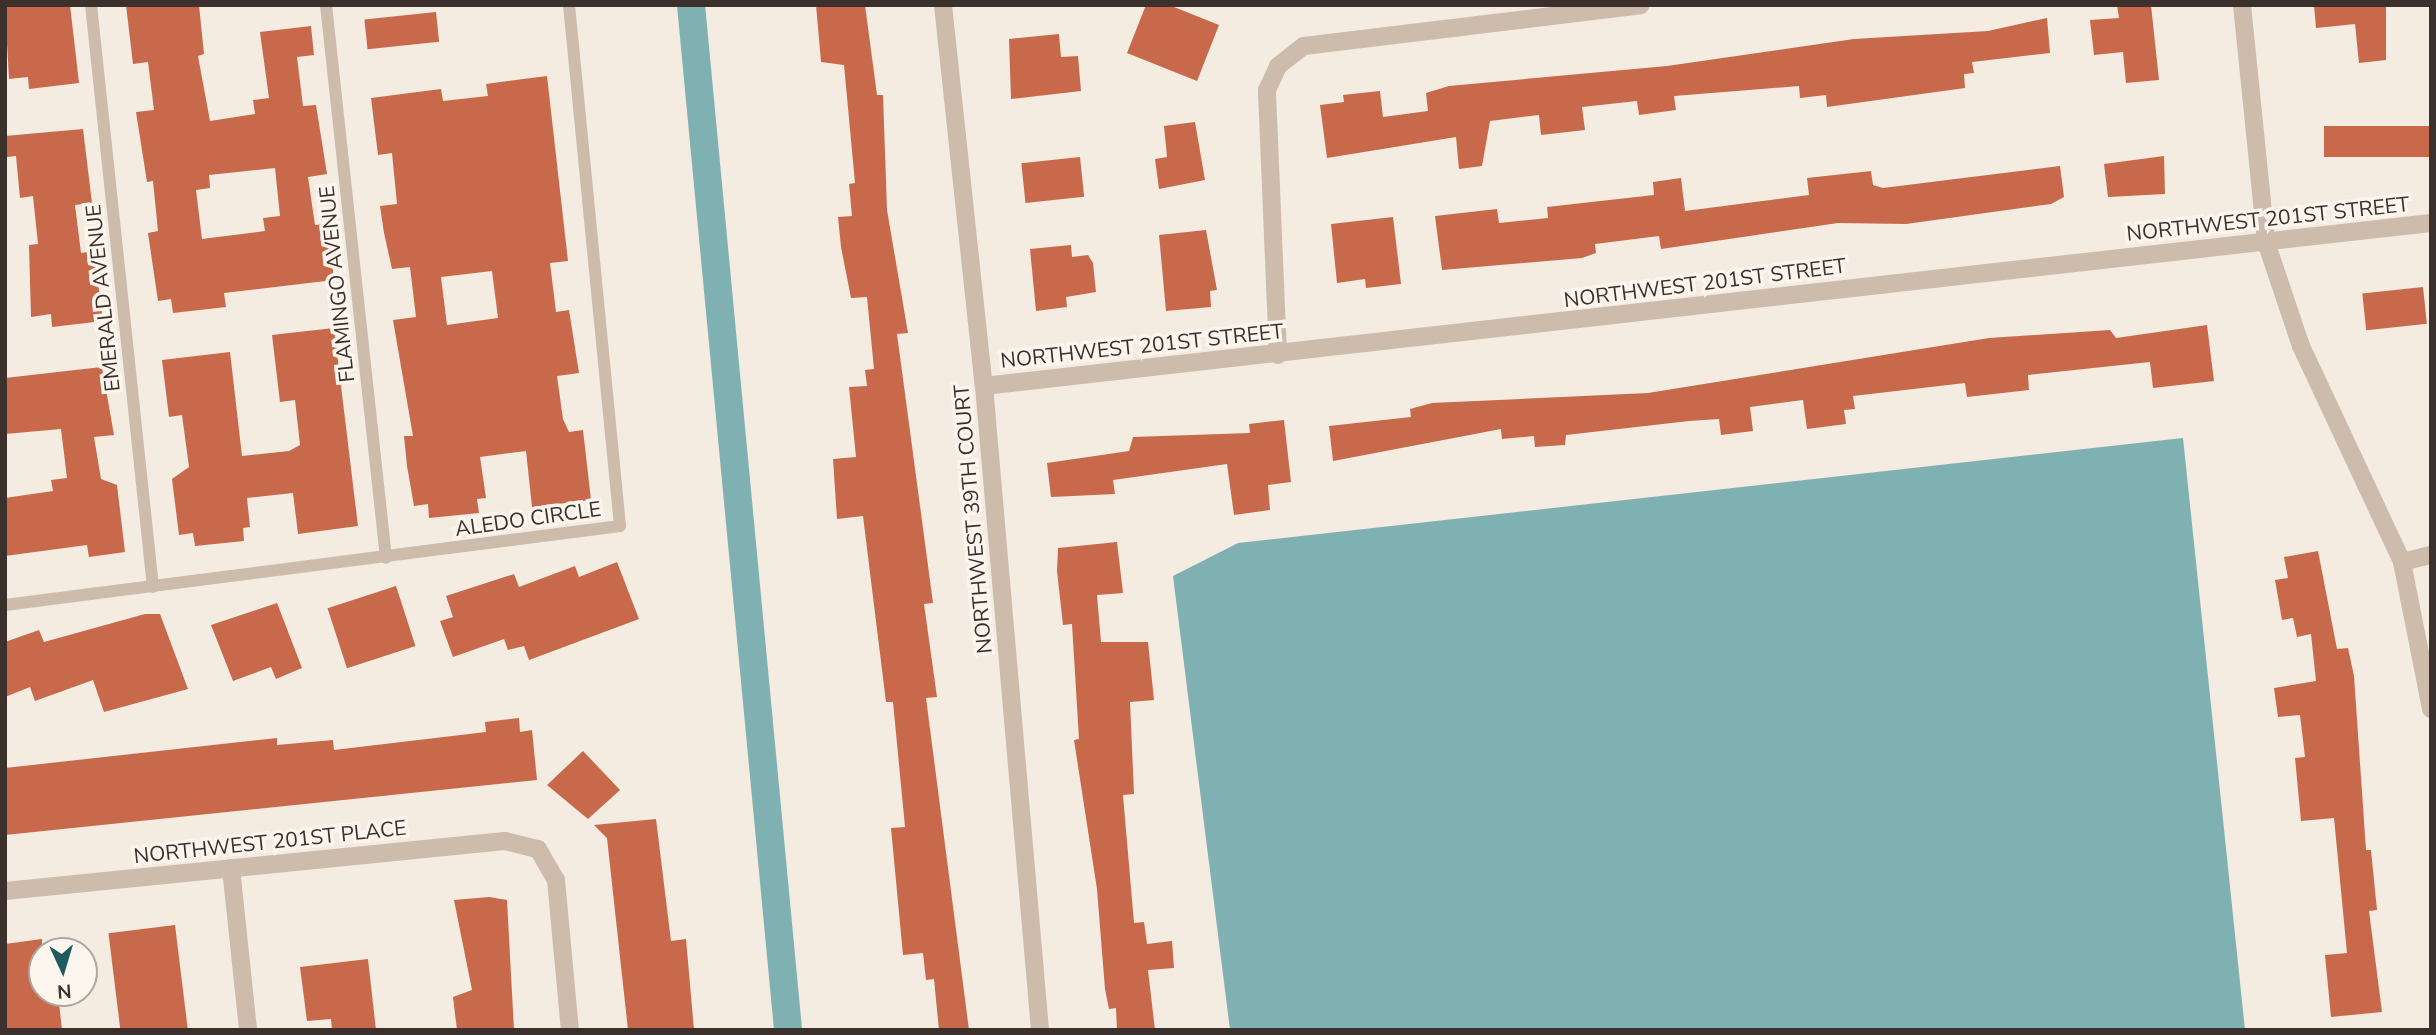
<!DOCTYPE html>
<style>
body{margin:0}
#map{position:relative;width:2436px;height:1035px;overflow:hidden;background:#f4ebe1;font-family:"Nunito Sans",sans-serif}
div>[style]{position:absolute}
.water>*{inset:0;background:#7fb0b2}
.canal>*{height:28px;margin:-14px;padding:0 14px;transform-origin:14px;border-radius:14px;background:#7fb0b2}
.building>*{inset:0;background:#c8694b;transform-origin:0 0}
.service>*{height:12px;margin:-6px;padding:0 6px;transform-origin:6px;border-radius:6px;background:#cdbbac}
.minor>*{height:18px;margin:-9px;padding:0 9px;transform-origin:9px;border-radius:9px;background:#cdbbac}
span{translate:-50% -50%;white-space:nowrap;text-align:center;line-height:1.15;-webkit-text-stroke:7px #fbf5ee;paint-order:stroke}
.street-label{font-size:21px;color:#3b302b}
.frame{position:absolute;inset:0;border:7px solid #3b302b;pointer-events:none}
.north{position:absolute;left:28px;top:937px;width:70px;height:70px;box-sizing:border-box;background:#fbf5ee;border:2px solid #aea6a0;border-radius:50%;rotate:176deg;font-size:19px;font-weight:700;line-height:28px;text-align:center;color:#3b302b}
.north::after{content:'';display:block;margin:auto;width:24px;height:32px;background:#1f5a5e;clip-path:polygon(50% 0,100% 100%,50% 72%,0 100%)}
</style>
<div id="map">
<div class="water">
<i style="clip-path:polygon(2183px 438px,2245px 1030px,1230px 1030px,1173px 576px,1238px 543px)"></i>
</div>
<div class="canal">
<i style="left:691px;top:5px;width:1030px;rotate:84.59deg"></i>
</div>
<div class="building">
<i style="clip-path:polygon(70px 5px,79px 83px,29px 89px,28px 77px,9px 79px,5px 7px)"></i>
<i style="clip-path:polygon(evenodd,126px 5px,199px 5px,204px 54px,198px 56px,210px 121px,255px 114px,253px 100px,269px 98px,260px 32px,311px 26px,314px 55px,297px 57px,303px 106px,316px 105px,327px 174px,308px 177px,315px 225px,328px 224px,334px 280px,224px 293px,226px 307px,173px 313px,171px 299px,158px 301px,148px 233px,158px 231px,153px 181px,147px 182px,136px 112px,154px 110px,148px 62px,133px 64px,126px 5px,275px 168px,280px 216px,263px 218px,265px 231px,202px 239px,196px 190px,210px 188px,209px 175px,275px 168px)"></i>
<i style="clip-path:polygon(816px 5px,865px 5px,877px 95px,883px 95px,887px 210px,908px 333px,897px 334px,933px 603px,924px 604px,937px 697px,926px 698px,969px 1030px,939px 1030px,934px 979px,926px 980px,923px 953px,903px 955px,891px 828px,905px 827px,893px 702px,886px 702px,863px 516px,837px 519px,833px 459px,856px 457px,849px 387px,867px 386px,865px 370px,874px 369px,867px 297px,851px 298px,841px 247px,838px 217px,852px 216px,849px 184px,855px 183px,844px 65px,821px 62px)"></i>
<i style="clip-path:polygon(1146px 5px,1169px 5px,1219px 25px,1197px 81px,1127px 53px)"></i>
<i style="clip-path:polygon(2117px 5px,2151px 5px,2159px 80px,2126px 83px,2123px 52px,2094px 55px,2090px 20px,2119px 18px)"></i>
<i style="clip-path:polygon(2314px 5px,2386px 5px,2386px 60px,2359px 63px,2355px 24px,2316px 28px)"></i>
<i style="left:436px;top:12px;width:30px;height:72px;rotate:84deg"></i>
<i style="clip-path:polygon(2047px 18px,2050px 53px,1972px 62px,1974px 73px,1964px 74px,1965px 88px,1827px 107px,1826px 95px,1800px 98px,1799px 86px,1674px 96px,1676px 110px,1639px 115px,1637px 101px,1582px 107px,1585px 130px,1541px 135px,1539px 115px,1490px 121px,1482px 166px,1459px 169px,1456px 137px,1327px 158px,1320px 105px,1344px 102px,1343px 95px,1380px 91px,1383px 117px,1428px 111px,1426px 93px,1449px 86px,1667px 66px,1854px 39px,1988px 31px)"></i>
<i style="clip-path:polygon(1059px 34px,1061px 57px,1078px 56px,1081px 91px,1011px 99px,1009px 39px)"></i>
<i style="clip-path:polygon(evenodd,547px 76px,568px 261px,550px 263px,556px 312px,569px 310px,579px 373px,557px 376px,563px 419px,569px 432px,583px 430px,591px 500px,532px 507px,526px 451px,480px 457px,486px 498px,477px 499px,479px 513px,429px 518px,428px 504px,414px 506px,407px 466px,404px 436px,413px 436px,393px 320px,416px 317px,410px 267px,392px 269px,384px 233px,380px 206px,397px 204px,392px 153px,378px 155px,371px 98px,441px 89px,443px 101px,488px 96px,486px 84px,547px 76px,492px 271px,498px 318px,447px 325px,441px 277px,492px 271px)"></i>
<i style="clip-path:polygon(1195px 122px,1205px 180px,1159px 189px,1155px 159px,1167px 157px,1164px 126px)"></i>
<i style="left:2431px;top:126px;width:31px;height:107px;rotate:90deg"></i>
<i style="clip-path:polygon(83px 129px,92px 203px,75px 205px,81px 253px,94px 251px,103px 321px,52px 327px,51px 314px,31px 317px,29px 245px,38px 244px,33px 196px,20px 198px,16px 156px,7px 157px,5px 136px)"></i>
<i style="clip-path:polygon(2164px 156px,2165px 194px,2108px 197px,2104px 164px)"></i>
<i style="left:1080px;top:157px;width:40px;height:59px;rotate:84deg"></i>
<i style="clip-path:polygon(2060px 166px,2064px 197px,2051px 204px,1906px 224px,1838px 223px,1661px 249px,1659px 236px,1595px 244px,1596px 253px,1582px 258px,1442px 270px,1435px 216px,1497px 209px,1499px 223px,1548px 218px,1547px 207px,1654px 195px,1653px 182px,1681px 178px,1685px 211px,1809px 195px,1807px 178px,1871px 171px,1873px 185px,1883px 188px)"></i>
<i style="clip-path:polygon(1393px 217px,1401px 284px,1366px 288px,1365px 279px,1337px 283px,1331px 224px)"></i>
<i style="clip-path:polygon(1206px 230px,1217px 290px,1210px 291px,1211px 307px,1166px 311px,1159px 235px)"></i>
<i style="clip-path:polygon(1071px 245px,1072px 257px,1088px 255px,1093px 263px,1096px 292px,1066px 297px,1067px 307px,1036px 311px,1030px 249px)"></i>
<i style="left:2423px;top:287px;width:37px;height:61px;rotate:84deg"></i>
<i style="clip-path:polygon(2207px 325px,2214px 381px,2153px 388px,2150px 362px,2028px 375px,2029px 390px,1967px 397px,1965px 383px,1853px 396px,1855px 409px,1844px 410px,1846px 424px,1807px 429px,1803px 400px,1750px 407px,1753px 431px,1721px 435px,1719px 419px,1689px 421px,1566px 435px,1565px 445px,1535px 447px,1534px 436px,1502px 439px,1501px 429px,1333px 461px,1329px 426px,1411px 417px,1410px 409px,1432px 403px,1648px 393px,1989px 338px,2110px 330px,2116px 338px)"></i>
<i style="clip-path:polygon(334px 328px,358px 526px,298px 534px,293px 493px,247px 498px,250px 527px,243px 528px,244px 541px,195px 546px,193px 533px,179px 535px,172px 479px,189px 467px,182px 415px,169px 417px,162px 360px,230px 352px,242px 456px,289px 451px,300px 445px,295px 400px,280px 402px,272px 335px)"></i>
<i style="clip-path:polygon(102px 367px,114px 435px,94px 437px,101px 479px,117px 485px,125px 552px,89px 557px,87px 545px,5px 556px,5px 498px,53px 491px,51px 480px,67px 478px,61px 429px,5px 434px,5px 378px)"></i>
<i style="clip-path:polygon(1284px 420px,1291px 482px,1268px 485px,1270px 510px,1234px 515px,1227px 464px,1113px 480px,1115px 494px,1051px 497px,1047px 463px,1129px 451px,1133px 437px,1250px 433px,1249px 424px)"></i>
<i style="clip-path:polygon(1117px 542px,1123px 593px,1097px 595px,1101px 642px,1148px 642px,1154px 700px,1130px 702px,1134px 794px,1123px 795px,1134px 923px,1144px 922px,1147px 944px,1172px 941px,1174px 968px,1148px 970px,1155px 1030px,1117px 1030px,1116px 1008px,1109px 1009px,1105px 989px,1097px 889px,1074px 740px,1079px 739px,1072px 624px,1063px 625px,1057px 571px,1058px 548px)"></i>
<i style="clip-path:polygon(2318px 551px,2337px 649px,2348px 648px,2354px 676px,2366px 850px,2371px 850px,2377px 910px,2369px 911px,2382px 1012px,2331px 1017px,2325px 955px,2347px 953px,2334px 818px,2301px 821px,2295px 758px,2305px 757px,2300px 715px,2278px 717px,2274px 688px,2316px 681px,2311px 634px,2297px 637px,2293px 618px,2282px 620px,2275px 580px,2288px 578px,2284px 557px)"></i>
<i style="clip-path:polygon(617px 562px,639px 619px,529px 660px,524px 646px,508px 650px,504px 639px,453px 657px,440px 621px,453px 617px,446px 596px,514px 574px,519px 587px,575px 566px,579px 577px)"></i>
<i style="left:396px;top:586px;width:63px;height:72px;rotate:72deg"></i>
<i style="clip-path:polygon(277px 603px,302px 668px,276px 679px,271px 667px,233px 681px,211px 625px)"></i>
<i style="clip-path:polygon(145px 614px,160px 614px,188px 689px,104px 712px,93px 680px,35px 701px,30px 687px,5px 697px,5px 642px,39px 630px,44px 642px)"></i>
<i style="clip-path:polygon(519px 718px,520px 732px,532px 730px,537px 780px,5px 835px,5px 768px,277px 738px,277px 745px,333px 740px,334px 750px,486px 732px,485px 722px)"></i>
<i style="clip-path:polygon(583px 751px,620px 790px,588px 819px,547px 785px)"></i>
<i style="clip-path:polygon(656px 819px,671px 941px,686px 939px,694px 1030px,628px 1030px,607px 838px,594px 825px)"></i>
<i style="clip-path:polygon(489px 897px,507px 900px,514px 1030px,457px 1030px,453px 997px,472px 990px,454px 900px)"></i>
<i style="left:175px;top:925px;width:106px;height:67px;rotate:83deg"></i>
<i style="clip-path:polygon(42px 939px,42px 993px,58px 993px,62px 1030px,5px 1030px,5px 944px)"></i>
<i style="clip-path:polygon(368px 959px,376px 1030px,332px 1030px,331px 1019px,307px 1021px,300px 967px)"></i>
</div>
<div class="service">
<i style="left:91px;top:5px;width:585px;rotate:83.92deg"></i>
<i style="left:326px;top:5px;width:556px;rotate:83.81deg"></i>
<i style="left:5px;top:605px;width:620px;rotate:-7.32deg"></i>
<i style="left:620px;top:526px;width:523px;rotate:-95.59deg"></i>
</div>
<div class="minor">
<i style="left:943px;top:5px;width:383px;rotate:83.9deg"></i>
<i style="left:984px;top:386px;width:646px;rotate:85.03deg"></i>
<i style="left:2242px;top:5px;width:238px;rotate:84.2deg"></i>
<i style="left:2266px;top:242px;width:110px;rotate:71.4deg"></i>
<i style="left:2301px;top:346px;width:238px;rotate:64.9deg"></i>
<i style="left:2402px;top:562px;width:150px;rotate:78.8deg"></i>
<i style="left:1278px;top:355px;width:265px;rotate:-92.4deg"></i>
<i style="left:1267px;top:90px;width:26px;rotate:-65deg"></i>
<i style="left:1278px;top:66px;width:33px;rotate:-38deg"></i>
<i style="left:1304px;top:46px;width:339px;rotate:-6.9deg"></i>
<i style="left:984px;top:386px;width:1456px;rotate:-6.43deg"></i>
<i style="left:2402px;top:562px;width:30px;rotate:-14deg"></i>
<i style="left:231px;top:868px;width:163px;rotate:84deg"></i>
<i style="left:5px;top:891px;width:502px;rotate:-5.71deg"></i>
<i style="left:505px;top:841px;width:34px;rotate:14deg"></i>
<i style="left:538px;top:849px;width:36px;rotate:60deg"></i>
<i style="left:556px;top:880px;width:151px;rotate:84.7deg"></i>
</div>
<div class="street-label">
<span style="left:2268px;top:219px;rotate:-6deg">NORTHWEST 201ST STREET</span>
<span style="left:1705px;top:283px;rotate:-7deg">NORTHWEST 201ST STREET</span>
<span style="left:337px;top:284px;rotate:-96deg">FLAMINGO AVENUE</span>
<span style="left:103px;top:298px;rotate:-96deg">EMERALD AVENUE</span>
<span style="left:1142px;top:346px;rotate:-6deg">NORTHWEST 201ST STREET</span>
<span style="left:528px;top:519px;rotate:-8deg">ALEDO CIRCLE</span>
<span style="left:973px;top:519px;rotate:-95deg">NORTHWEST 39TH COURT</span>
<span style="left:270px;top:842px;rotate:-6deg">NORTHWEST 201ST PLACE</span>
</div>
<div class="frame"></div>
<div class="north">N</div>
</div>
